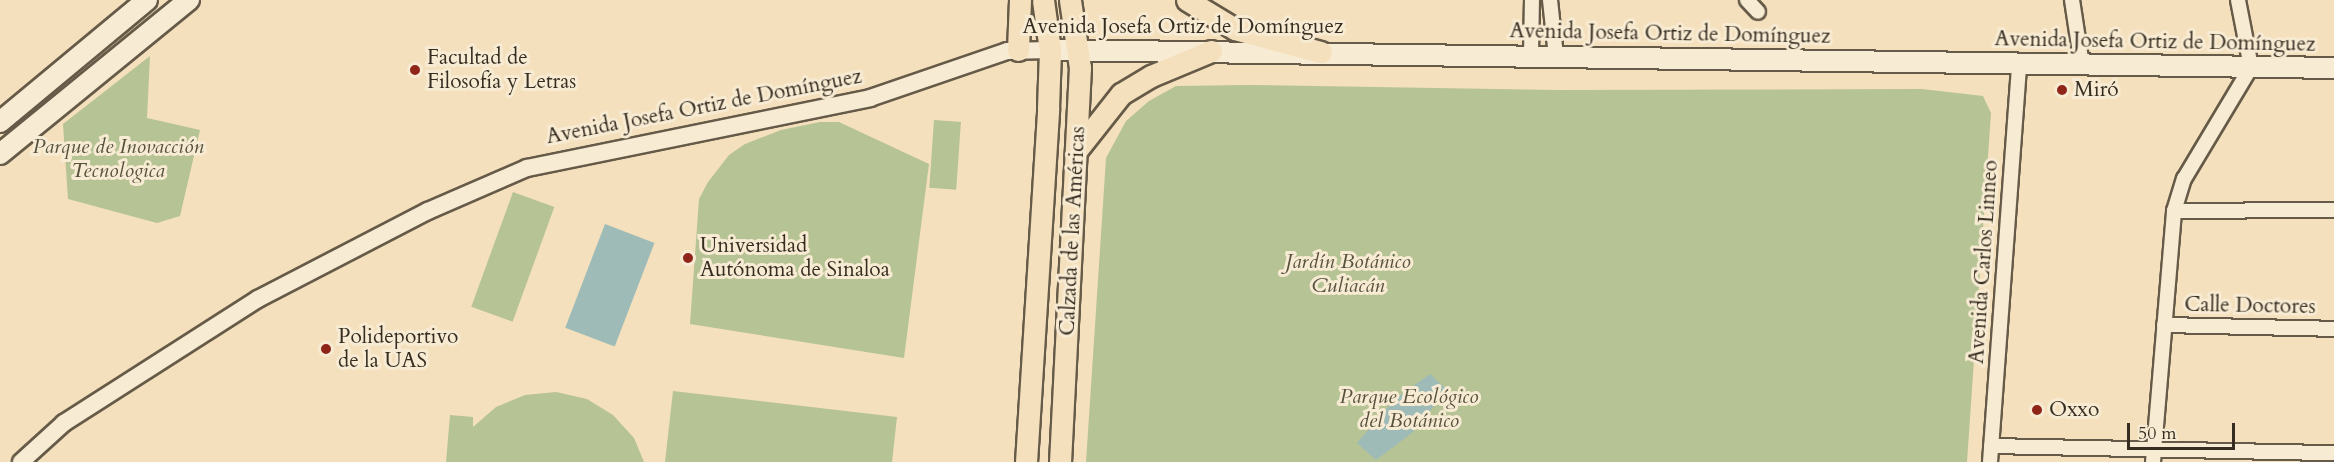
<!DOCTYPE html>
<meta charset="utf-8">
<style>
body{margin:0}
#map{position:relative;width:2334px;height:462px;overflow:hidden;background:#f4e0bc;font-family:Cardo,serif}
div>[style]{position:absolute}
.green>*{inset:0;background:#b6c394;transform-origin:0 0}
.water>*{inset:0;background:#9ebbb8;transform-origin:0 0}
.roads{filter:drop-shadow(2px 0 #665a48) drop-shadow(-2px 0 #665a48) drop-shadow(0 2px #665a48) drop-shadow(0 -2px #665a48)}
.minor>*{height:14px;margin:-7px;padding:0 7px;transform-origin:7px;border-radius:7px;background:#f8ebd3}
.tertiary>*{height:16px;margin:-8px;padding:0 8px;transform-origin:8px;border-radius:8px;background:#f8ebd3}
.secondary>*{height:20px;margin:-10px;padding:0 10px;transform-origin:10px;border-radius:10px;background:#f8ebd3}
.primary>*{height:21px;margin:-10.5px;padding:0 10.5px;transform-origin:10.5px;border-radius:10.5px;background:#f4e0bc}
.dots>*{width:16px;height:16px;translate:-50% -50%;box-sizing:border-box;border:3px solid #f8ebd3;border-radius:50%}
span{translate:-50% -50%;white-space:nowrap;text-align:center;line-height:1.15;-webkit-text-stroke:6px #f8ebd3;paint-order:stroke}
.street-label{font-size:21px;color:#362d21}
.poi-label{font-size:21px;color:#362d21}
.left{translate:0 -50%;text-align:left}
.park-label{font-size:21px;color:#56523e;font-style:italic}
.scale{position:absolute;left:2127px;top:423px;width:108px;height:27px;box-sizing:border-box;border:3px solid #362d21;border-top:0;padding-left:8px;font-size:18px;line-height:21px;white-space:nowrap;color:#362d21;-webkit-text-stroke:4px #f8ebd3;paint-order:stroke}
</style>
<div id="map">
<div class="green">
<i style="clip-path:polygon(150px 56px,147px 118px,200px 130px,180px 216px,157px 223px,68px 199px,63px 124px)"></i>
<i style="clip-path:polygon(1249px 85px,1560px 90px,1922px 89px,1983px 96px,1991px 113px,1967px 462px,1086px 462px,1106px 158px,1126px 121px,1149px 101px,1176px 86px)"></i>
<i style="left:934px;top:120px;width:27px;height:68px;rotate:4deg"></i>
<i style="clip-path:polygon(820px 122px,839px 122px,929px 164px,904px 358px,690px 324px,699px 199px,708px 182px,729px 155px,745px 144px,781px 130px)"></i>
<i style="left:513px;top:192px;width:44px;height:122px;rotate:20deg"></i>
<i style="clip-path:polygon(673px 391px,897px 417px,892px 462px,665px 462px)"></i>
<i style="clip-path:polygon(556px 392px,587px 399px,613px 415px,634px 438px,644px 462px,446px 462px,450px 415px,473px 417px,473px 427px,496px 407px,525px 395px)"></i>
</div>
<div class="water">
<i style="left:605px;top:224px;width:53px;height:111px;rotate:21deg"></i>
<i style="clip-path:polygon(1430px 374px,1447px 390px,1413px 432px,1376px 460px,1357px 443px,1395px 399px)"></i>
</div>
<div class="roads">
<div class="minor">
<i style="left:1550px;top:0;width:56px;rotate:83.9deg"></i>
<i style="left:1747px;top:0;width:16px;rotate:47deg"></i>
<i style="left:2072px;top:0;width:66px;rotate:81.3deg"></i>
<i style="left:1531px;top:55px;width:55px;rotate:-89deg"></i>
<i style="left:2174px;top:211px;width:160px;rotate:-0.4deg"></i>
<i style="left:2164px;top:325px;width:170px;rotate:1.3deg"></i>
<i style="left:1991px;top:446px;width:343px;rotate:1.2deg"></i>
<i style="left:1990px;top:462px;width:399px;rotate:-85.8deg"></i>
<i style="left:2153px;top:462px;width:252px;rotate:-85.2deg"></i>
<i style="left:2174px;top:211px;width:34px;rotate:-73deg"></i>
<i style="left:2184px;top:179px;width:131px;rotate:-59.1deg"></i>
<i style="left:2251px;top:67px;width:68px;rotate:-101deg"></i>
</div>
<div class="tertiary">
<i style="left:21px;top:462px;width:58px;rotate:-42.2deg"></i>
<i style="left:64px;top:423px;width:230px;rotate:-32.6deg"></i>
<i style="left:258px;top:299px;width:191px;rotate:-27.4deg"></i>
<i style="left:428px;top:211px;width:108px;rotate:-23.5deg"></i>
<i style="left:527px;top:168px;width:350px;rotate:-11.5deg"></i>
<i style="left:870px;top:98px;width:145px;rotate:-18.9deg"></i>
<i style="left:1007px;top:51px;width:43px;rotate:-1.3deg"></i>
</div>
<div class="secondary">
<i style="left:1050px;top:50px;width:1284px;rotate:0.8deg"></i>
<i style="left:0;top:122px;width:191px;rotate:-39.7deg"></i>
<i style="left:0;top:154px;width:244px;rotate:-39.2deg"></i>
</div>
<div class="primary">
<i style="left:1187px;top:0;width:56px;rotate:31.1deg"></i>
<i style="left:1235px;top:29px;width:89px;rotate:15deg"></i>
<i style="left:1018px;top:50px;width:50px;rotate:-87.7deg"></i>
<i style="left:1076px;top:151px;width:73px;rotate:-51.7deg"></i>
<i style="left:1121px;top:94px;width:35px;rotate:-31deg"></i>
<i style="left:1151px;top:76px;width:65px;rotate:-22.6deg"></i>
<i style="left:1026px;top:462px;width:355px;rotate:-86.4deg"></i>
<i style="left:1048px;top:108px;width:58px;rotate:-88deg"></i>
<i style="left:1050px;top:50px;width:50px;rotate:-98deg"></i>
<i style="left:1060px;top:462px;width:395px;rotate:-87.1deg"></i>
<i style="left:1080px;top:68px;width:69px;rotate:-98.4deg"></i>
</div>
</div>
<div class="dots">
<i style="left:415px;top:70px;background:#8f2418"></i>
<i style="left:2062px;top:90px;background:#8f2418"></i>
<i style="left:688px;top:258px;background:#8f2418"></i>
<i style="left:326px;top:349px;background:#8f2418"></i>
<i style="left:2037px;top:410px;background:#8f2418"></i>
</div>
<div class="street-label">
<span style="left:1183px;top:27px">Avenida Josefa Ortiz de Domínguez</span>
<span style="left:1670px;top:34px;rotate:1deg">Avenida Josefa Ortiz de Domínguez</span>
<span style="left:2155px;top:42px;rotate:1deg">Avenida Josefa Ortiz de Domínguez</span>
<span style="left:704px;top:107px;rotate:-11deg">Avenida Josefa Ortiz de Domínguez</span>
<span style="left:1073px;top:231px;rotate:-87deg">Calzada de las Américas</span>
<span style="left:1984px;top:262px;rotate:-86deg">Avenida Carlos Linneo</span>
<span style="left:2250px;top:306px;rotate:1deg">Calle Doctores</span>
</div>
<div class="poi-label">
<span class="left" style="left:427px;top:70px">Facultad de<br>Filosofía y Letras</span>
<span class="left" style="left:2074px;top:90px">Miró</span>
<span class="left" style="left:700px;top:258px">Universidad<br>Autónoma de Sinaloa</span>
<span class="left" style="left:338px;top:349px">Polideportivo<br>de la UAS</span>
<span class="left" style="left:2049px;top:410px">Oxxo</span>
</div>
<div class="park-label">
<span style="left:118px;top:159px">Parque de Inovacción<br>Tecnologica</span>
<span style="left:1348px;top:274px">Jardín Botánico<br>Culiacán</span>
<span style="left:1409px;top:409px">Parque Ecológico<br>del Botánico</span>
</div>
<div class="scale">50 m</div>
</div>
